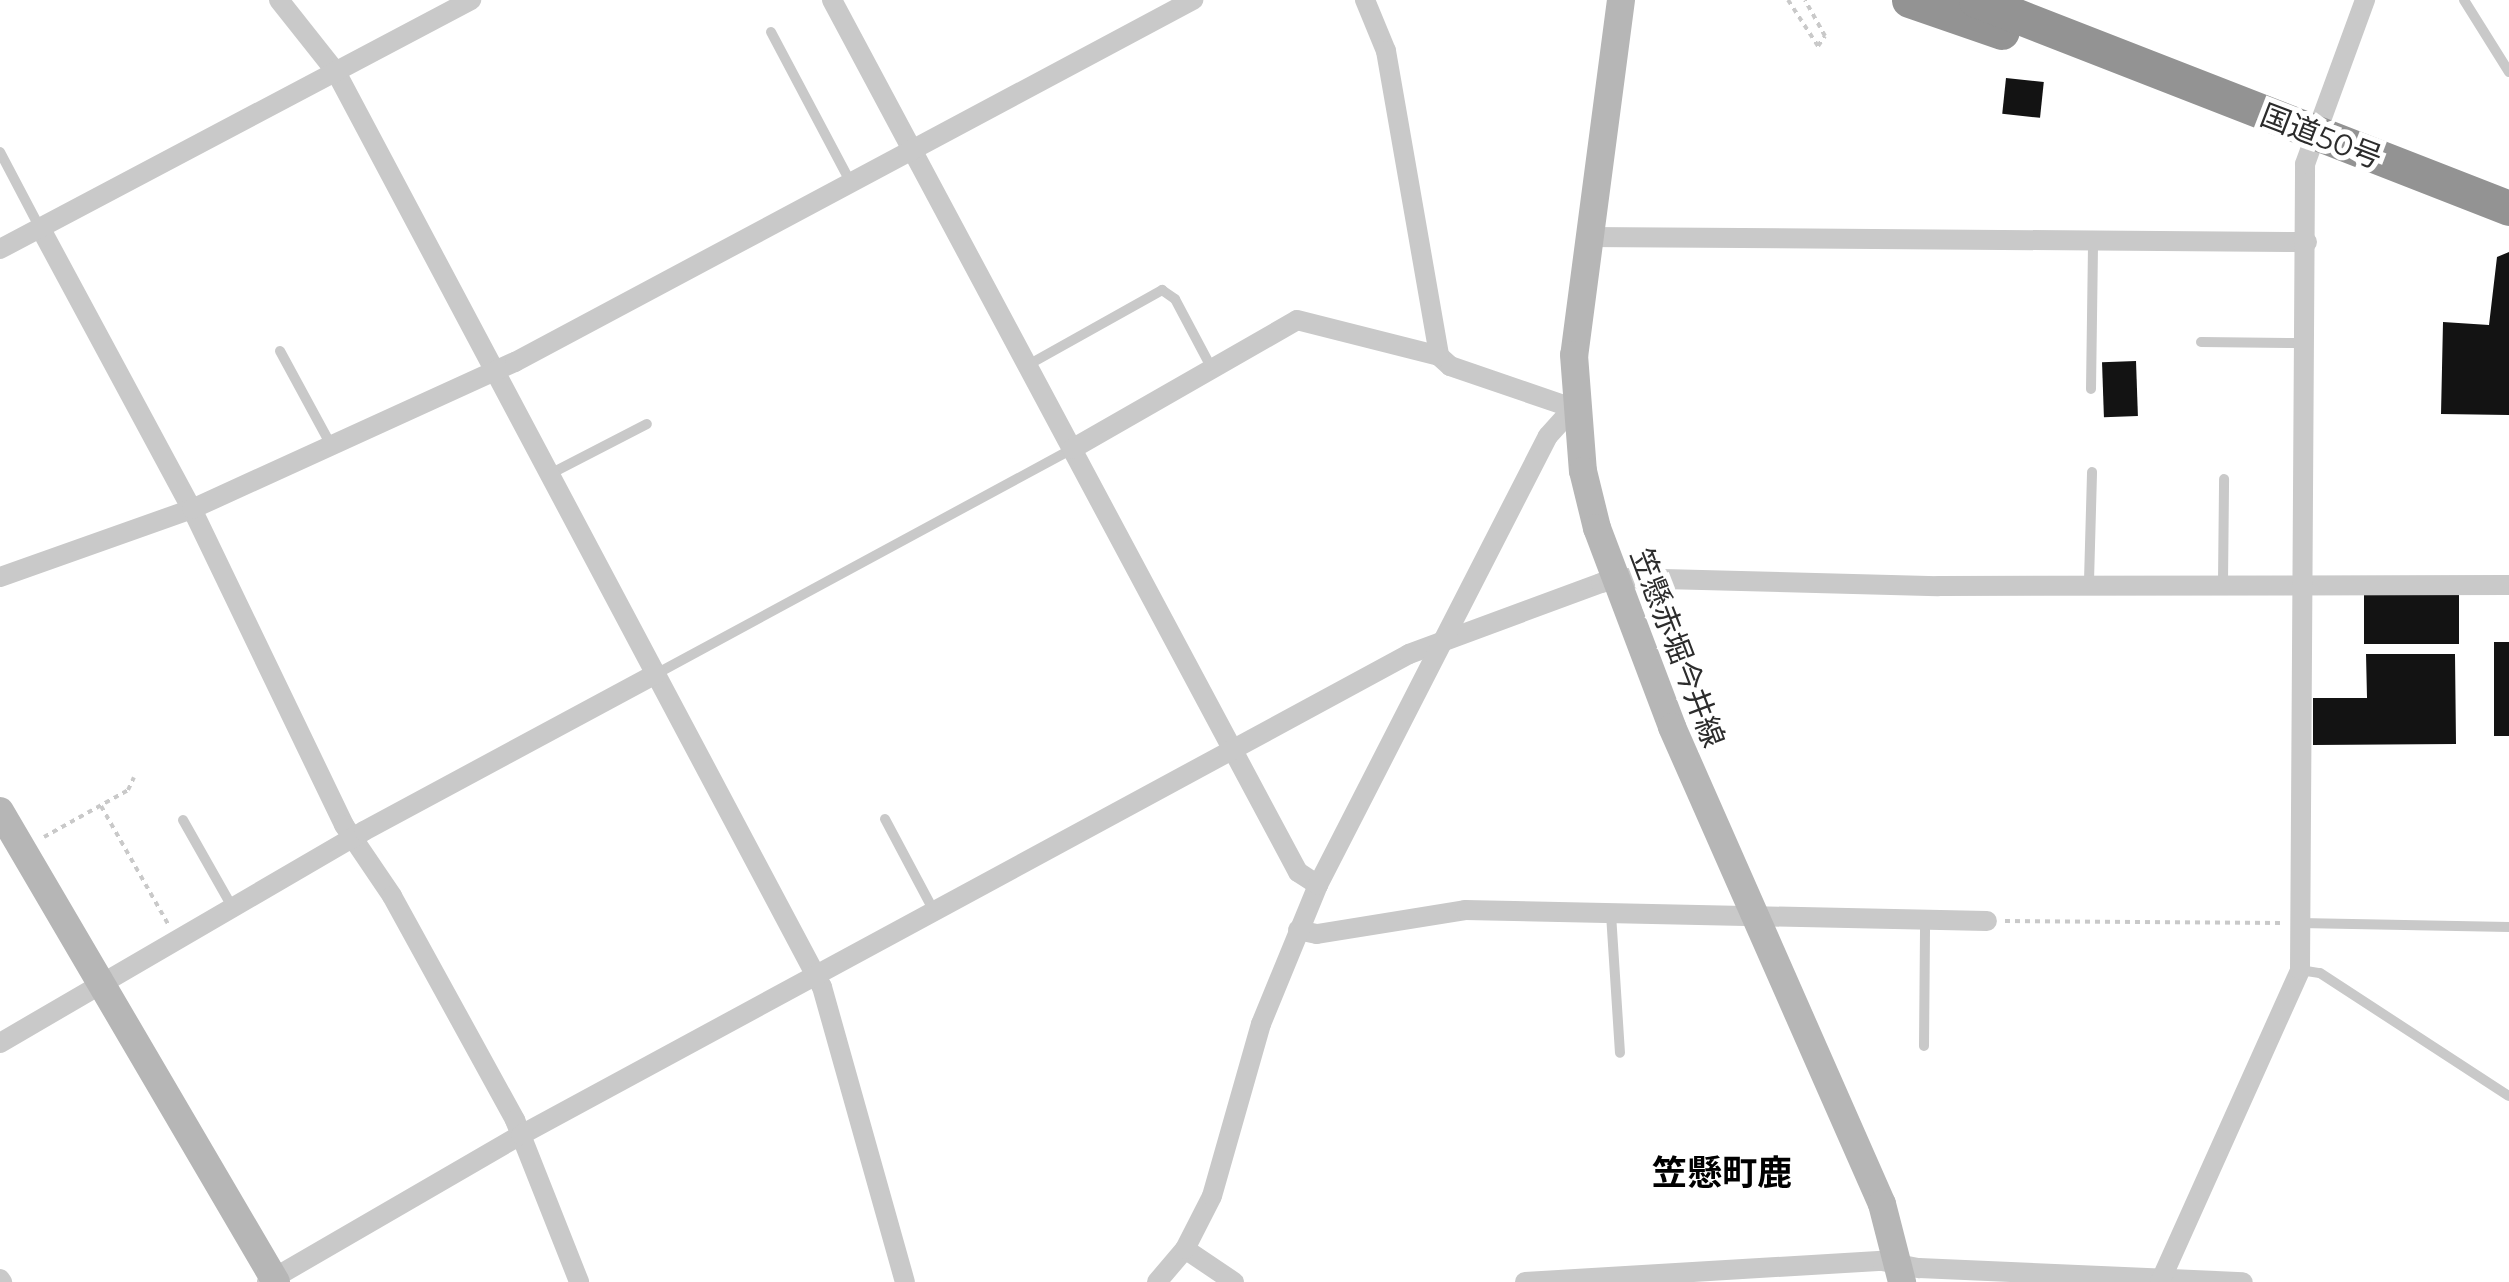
<!DOCTYPE html>
<meta charset="utf-8">
<style>
body{margin:0}
#map{position:relative;width:2509px;height:1282px;overflow:hidden;background:#fff;font-family:Montserrat,"Noto Sans JP",sans-serif}
div>[style]{position:absolute}
.building>*{inset:0;background:#131313;transform-origin:0 0}
.path>*{height:4px;margin-top:-2px;transform-origin:0;background:repeating-linear-gradient(90deg,#c9c9c9 0 5px,transparent 0 10px)}
.lane>*{height:10px;margin:-5px;padding:0 5px;transform-origin:5px;border-radius:5px;background:#c9c9c9}
.street>*{height:20px;margin:-10px;padding:0 10px;transform-origin:10px;border-radius:10px;background:#c9c9c9}
.secondary>*{height:28px;margin:-14px;padding:0 14px;transform-origin:14px;border-radius:14px;background:#b6b6b6}
.highway>*{height:35px;margin:-17.5px;padding:0 17.5px;transform-origin:17.5px;border-radius:17.5px;background:#939393}
span{translate:-50% -50%;white-space:nowrap;text-align:center;line-height:1.15;-webkit-text-stroke:10px #fff;paint-order:stroke}
.street-label{font-size:30px;color:#2c2c2c}
.quarter-label{font-size:35px;color:#000;font-weight:700}
</style>
<div id="map">
<div class="building">
<i style="left:2006px;top:78px;width:38px;height:36px;rotate:6deg"></i>
<i style="clip-path:polygon(2509px 252px,2509px 415px,2441px 414px,2443px 322px,2489px 325px,2497px 257px)"></i>
<i style="left:2136px;top:361px;width:55px;height:34px;rotate:88deg"></i>
<i style="left:2459px;top:593px;width:51px;height:95px;rotate:90deg"></i>
<i style="left:2509px;top:642px;width:94px;height:15px;rotate:90deg"></i>
<i style="clip-path:polygon(2366px 654px,2455px 654px,2456px 744px,2313px 745px,2313px 698px,2367px 698px)"></i>
</div>
<div class="path">
<i style="left:1788px;top:0;width:55px;rotate:56.9deg"></i>
<i style="left:1818px;top:46px;width:12px;rotate:-55deg"></i>
<i style="left:1825px;top:36px;width:41px;rotate:-119.1deg"></i>
<i style="left:101px;top:806px;width:136px;rotate:60.4deg"></i>
<i style="left:44px;top:837px;width:96px;rotate:-29.2deg"></i>
<i style="left:128px;top:790px;width:14px;rotate:-65deg"></i>
<i style="left:2005px;top:921px;width:276px;rotate:0.4deg"></i>
</div>
<div class="lane">
<i style="left:2464px;top:0;width:85px;rotate:58deg"></i>
<i style="left:771px;top:32px;width:171px;rotate:62.1deg"></i>
<i style="left:0;top:152px;width:88px;rotate:62.3deg"></i>
<i style="left:2201px;top:342px;width:104px;rotate:0.6deg"></i>
<i style="left:280px;top:351px;width:107px;rotate:61.5deg"></i>
<i style="left:1028px;top:365px;width:154px;rotate:-29.2deg"></i>
<i style="left:1162px;top:290px;width:16px;rotate:35deg"></i>
<i style="left:1175px;top:299px;width:75px;rotate:62.1deg"></i>
<i style="left:2091px;top:389px;width:148px;rotate:-89.2deg"></i>
<i style="left:550px;top:474px;width:109px;rotate:-27.3deg"></i>
<i style="left:2089px;top:581px;width:109px;rotate:-88.4deg"></i>
<i style="left:2223px;top:582px;width:103px;rotate:-89.4deg"></i>
<i style="left:656px;top:674px;width:472px;rotate:-28.4deg"></i>
<i style="left:885px;top:819px;width:104px;rotate:62deg"></i>
<i style="left:183px;top:820px;width:103px;rotate:60.5deg"></i>
<i style="left:1611px;top:914px;width:139px;rotate:86.3deg"></i>
<i style="left:2300px;top:923px;width:209px;rotate:1.1deg"></i>
<i style="left:2300px;top:970px;width:20px;rotate:9deg"></i>
<i style="left:2320px;top:973px;width:225px;rotate:33.1deg"></i>
<i style="left:1924px;top:1046px;width:125px;rotate:-89.5deg"></i>
</div>
<div class="street">
<i style="left:279px;top:0;width:92px;rotate:51.6deg"></i>
<i style="left:336px;top:72px;width:1036px;rotate:62.03deg"></i>
<i style="left:822px;top:987px;width:306px;rotate:74.3deg"></i>
<i style="left:832px;top:0;width:989px;rotate:61.88deg"></i>
<i style="left:1298px;top:872px;width:24px;rotate:33deg"></i>
<i style="left:1365px;top:0;width:55px;rotate:67.6deg"></i>
<i style="left:1386px;top:51px;width:310px;rotate:80.1deg"></i>
<i style="left:1439px;top:356px;width:15px;rotate:42deg"></i>
<i style="left:1450px;top:366px;width:130px;rotate:18.9deg"></i>
<i style="left:42px;top:231px;width:316px;rotate:61.7deg"></i>
<i style="left:192px;top:509px;width:351px;rotate:64.3deg"></i>
<i style="left:344px;top:825px;width:86px;rotate:55.9deg"></i>
<i style="left:392px;top:896px;width:256px;rotate:61.2deg"></i>
<i style="left:515px;top:1120px;width:174px;rotate:68.4deg"></i>
<i style="left:1586px;top:237px;width:721px;rotate:0.4deg"></i>
<i style="left:0;top:249px;width:533px;rotate:-27.86deg"></i>
<i style="left:1072px;top:449px;width:259px;rotate:-29.8deg"></i>
<i style="left:1297px;top:320px;width:146px;rotate:14.2deg"></i>
<i style="left:0;top:577px;width:204px;rotate:-19.5deg"></i>
<i style="left:192px;top:509px;width:355px;rotate:-24.5deg"></i>
<i style="left:515px;top:362px;width:769px;rotate:-28.1deg"></i>
<i style="left:1298px;top:930px;width:19px;rotate:12deg"></i>
<i style="left:1317px;top:934px;width:150px;rotate:-9.2deg"></i>
<i style="left:1465px;top:910px;width:522px;rotate:1.21deg"></i>
<i style="left:0;top:1043px;width:421px;rotate:-30.2deg"></i>
<i style="left:364px;top:831px;width:332px;rotate:-28.3deg"></i>
<i style="left:1185px;top:1249px;width:59px;rotate:34deg"></i>
<i style="left:0;top:1279px;width:4px;rotate:56deg"></i>
<i style="left:267px;top:1282px;width:293px;rotate:-30.1deg"></i>
<i style="left:521px;top:1135px;width:1010px;rotate:-28.44deg"></i>
<i style="left:1409px;top:654px;width:205px;rotate:-20.3deg"></i>
<i style="left:1601px;top:583px;width:24px;rotate:-12deg"></i>
<i style="left:1624px;top:578px;width:314px;rotate:1.5deg"></i>
<i style="left:1938px;top:586px;width:571px;rotate:-0.1deg"></i>
<i style="left:1157px;top:1282px;width:43px;rotate:-49.7deg"></i>
<i style="left:1185px;top:1249px;width:59px;rotate:-63deg"></i>
<i style="left:1212px;top:1196px;width:179px;rotate:-74.1deg"></i>
<i style="left:1261px;top:1024px;width:150px;rotate:-67.7deg"></i>
<i style="left:1318px;top:885px;width:504px;rotate:-62.88deg"></i>
<i style="left:1548px;top:436px;width:38px;rotate:-48deg"></i>
<i style="left:1525px;top:1282px;width:358px;rotate:-3.4deg"></i>
<i style="left:1882px;top:1261px;width:38px;rotate:11deg"></i>
<i style="left:1919px;top:1268px;width:324px;rotate:2.5deg"></i>
<i style="left:2160px;top:1282px;width:342px;rotate:-65.8deg"></i>
<i style="left:2300px;top:970px;width:806px;rotate:-89.64deg"></i>
<i style="left:2305px;top:164px;width:175px;rotate:-69.9deg"></i>
</div>
<div class="secondary">
<i style="left:1621px;top:0;width:358px;rotate:97.5deg"></i>
<i style="left:1574px;top:355px;width:116px;rotate:85.6deg"></i>
<i style="left:1583px;top:471px;width:59px;rotate:76.2deg"></i>
<i style="left:1597px;top:528px;width:213px;rotate:69.3deg"></i>
<i style="left:1672px;top:727px;width:521px;rotate:66.24deg"></i>
<i style="left:1882px;top:1204px;width:81px;rotate:75.6deg"></i>
<i style="left:0;top:811px;width:546px;rotate:59.63deg"></i>
</div>
<div class="highway">
<i style="left:1909px;top:0;width:98px;rotate:19deg"></i>
<i style="left:1976px;top:0;width:572px;rotate:21.32deg"></i>
</div>
<div class="street-label">
<span style="left:2321px;top:137px;rotate:21deg">国道50号</span>
<span style="left:1677px;top:648px;rotate:69deg">笠懸赤堀今井線</span>
</div>
<div class="quarter-label">
<span style="left:1722px;top:1173px">笠懸町鹿</span>
</div>
</div>
